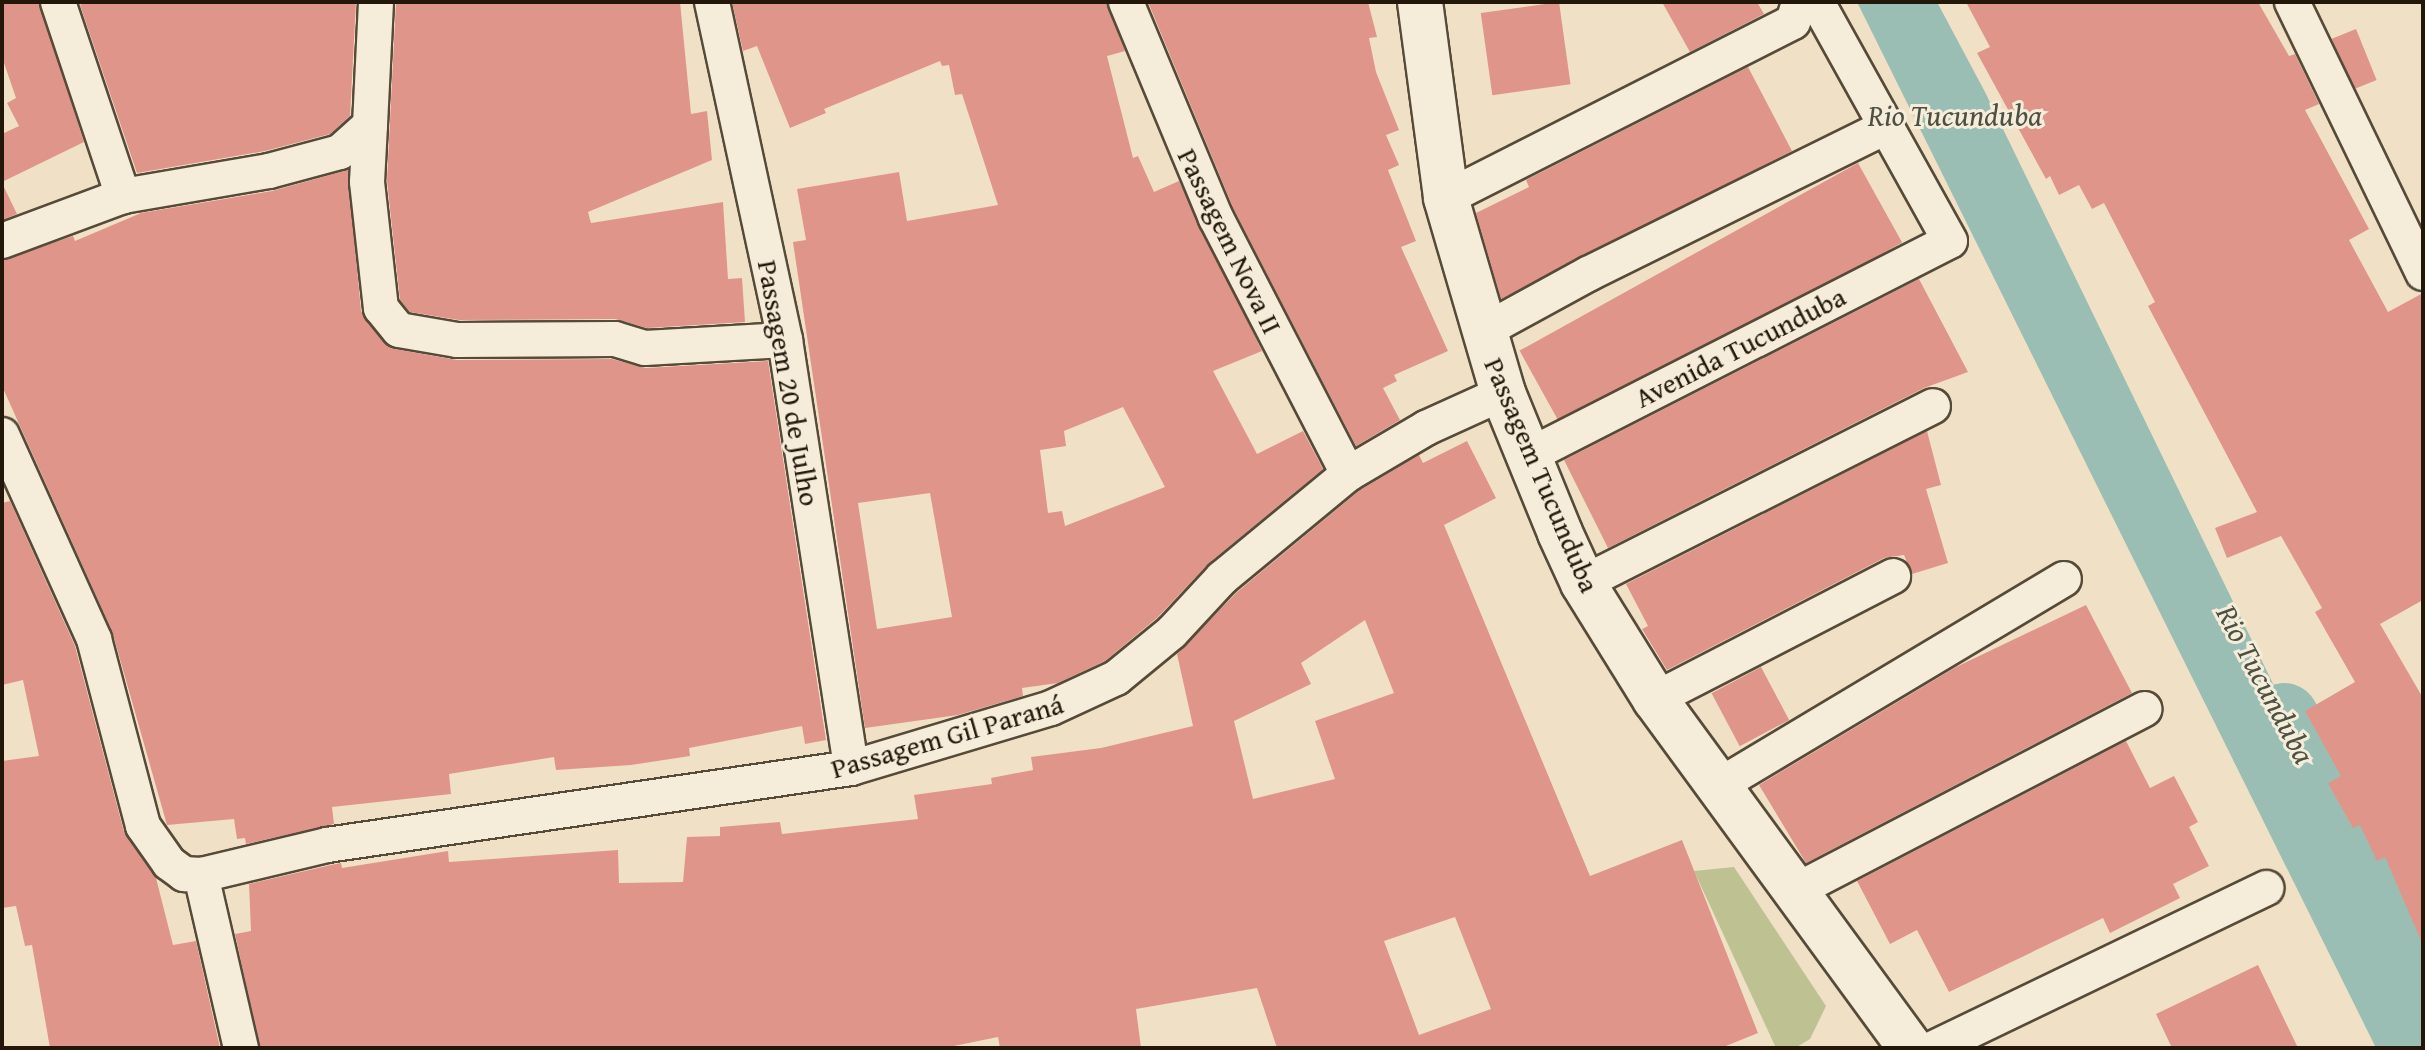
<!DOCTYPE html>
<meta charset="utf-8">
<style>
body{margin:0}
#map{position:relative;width:2425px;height:1050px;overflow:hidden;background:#f0e1c6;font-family:"Gentium Book Plus",serif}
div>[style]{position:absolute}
.green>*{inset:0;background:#bec192}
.water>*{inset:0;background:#9abeb3}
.river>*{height:70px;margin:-35px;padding:0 35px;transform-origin:35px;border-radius:35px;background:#9abeb3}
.building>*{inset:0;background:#e0958a;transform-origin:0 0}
.roads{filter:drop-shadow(2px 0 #564a38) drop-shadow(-2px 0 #564a38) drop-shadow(0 2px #564a38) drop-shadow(0 -2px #564a38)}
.street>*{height:34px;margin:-17px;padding:0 17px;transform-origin:17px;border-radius:17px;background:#f5ecda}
.secondary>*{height:44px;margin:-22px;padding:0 22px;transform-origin:22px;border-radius:22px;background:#f5ecda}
span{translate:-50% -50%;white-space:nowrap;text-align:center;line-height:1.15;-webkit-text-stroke:6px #f5ecda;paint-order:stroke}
.street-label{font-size:28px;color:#221708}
.water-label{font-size:30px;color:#4c5144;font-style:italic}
.frame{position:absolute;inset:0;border:4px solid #221708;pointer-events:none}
</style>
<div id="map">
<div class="green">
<i style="clip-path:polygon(1734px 867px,1826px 1006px,1810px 1039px,1795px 1048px,1776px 1048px,1694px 871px)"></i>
</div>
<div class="water">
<i style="clip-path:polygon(1857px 2px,1937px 2px,1985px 92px,2423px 992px,2423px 1048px,2376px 1048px)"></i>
</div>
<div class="river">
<i style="left:2284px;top:718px;width:297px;rotate:62.1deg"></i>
</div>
<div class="building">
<i style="clip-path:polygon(2px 2px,39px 2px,84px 142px,2px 182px,2px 134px,19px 126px,7px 103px,16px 98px,2px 57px)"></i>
<i style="clip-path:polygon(86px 2px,356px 2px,350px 116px,330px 134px,265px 151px,137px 173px,80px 5px)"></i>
<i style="clip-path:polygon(396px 2px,680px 2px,691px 114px,707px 111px,712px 160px,588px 212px,591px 223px,723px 202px,728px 279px,742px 278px,745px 322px,647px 328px,615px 319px,459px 320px,410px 312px,400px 300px,387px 181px)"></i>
<i style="clip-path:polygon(evenodd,732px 2px,1106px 2px,1125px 51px,1107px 56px,1133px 158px,1138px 156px,1154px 192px,1179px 181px,1262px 351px,1213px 371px,1257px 454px,1303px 431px,1323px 469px,1209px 563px,1158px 617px,1105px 661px,1058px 683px,1022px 688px,1023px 696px,958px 715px,865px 728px,793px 242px,806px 240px,797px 189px,899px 172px,907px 221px,998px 205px,962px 94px,955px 95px,949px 65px,942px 66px,940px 61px,824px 109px,826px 113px,790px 128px,757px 46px,743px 51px,732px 2px,1123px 407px,1165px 487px,1065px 526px,1062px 511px,1048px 513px,1040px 450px,1066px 446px,1064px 431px,1123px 407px,732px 2px,930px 493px,952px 617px,877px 629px,858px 503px,930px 493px)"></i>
<i style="clip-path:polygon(1148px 2px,1368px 2px,1377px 37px,1369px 38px,1376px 72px,1399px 130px,1386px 135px,1399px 165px,1388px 170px,1416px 241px,1401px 247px,1448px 351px,1394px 375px,1397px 381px,1383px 388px,1400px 420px,1356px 446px,1234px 210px)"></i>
<i style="left:1559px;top:2px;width:83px;height:79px;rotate:82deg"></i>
<i style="clip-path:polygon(1662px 2px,1757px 2px,1764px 14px,1690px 52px)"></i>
<i style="clip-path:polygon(1966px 2px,2258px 2px,2289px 56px,2295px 54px,2319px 104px,2305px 110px,2369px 229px,2349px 240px,2388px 312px,2423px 293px,2423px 600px,2380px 624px,2423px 698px,2423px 945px,2385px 857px,2377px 861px,2360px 825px,2353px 828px,2328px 783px,2341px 776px,2305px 711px,2355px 682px,2315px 612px,2322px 608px,2281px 536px,2227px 558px,2215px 528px,2257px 512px,2148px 306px,2155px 302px,2104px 203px,2092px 209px,2079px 185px,2059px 195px,2050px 176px,2046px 179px,1977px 53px,1990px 47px)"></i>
<i style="left:2356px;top:29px;width:55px;height:26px;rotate:68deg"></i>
<i style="clip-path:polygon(1748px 67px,1792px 151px,1501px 299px,1476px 213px,1529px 187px,1526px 180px)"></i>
<i style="left:1858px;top:163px;width:91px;height:387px;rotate:61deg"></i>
<i style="clip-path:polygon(348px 170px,361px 311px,395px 349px,457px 360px,612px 359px,646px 368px,768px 361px,826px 740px,805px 744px,802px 726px,689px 748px,690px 756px,631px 765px,556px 770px,554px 757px,449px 774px,451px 794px,332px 807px,334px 824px,246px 844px,245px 838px,237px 839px,234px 819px,167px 825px,112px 631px,2px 386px,2px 260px,73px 236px,75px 241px,141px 213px,272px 191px)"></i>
<i style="clip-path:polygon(2px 183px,17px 214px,2px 220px)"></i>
<i style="clip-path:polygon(1919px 279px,1968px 372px,1924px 388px,1608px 548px,1564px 460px)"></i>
<i style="clip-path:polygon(1927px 431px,1941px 485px,1926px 489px,1948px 563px,1912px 574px,1904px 555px,1884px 558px,1667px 670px,1642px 629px,1648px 626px,1626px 584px)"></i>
<i style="clip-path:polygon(evenodd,1467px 441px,1496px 498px,1444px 525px,1590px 876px,1682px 840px,1758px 1033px,1721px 1048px,1277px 1048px,1257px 988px,1136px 1009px,1141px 1048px,1000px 1048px,998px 1037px,944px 1048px,260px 1048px,235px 934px,251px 931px,249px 884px,331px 865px,341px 863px,342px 868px,448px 851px,449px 862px,618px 850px,619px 883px,683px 882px,687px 837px,720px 836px,720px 827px,780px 822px,782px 834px,918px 819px,914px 795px,992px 784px,991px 778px,1033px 770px,1031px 757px,1101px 748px,1193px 726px,1177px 654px,1236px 593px,1360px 490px,1419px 455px,1423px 463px,1467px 441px,1365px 620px,1394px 693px,1315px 721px,1335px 779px,1253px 799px,1234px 721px,1311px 684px,1301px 663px,1365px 620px,1467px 441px,1455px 917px,1491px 1009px,1419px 1035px,1384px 941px,1455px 917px)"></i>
<i style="clip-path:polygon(10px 501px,75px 646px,124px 832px,156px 878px,173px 945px,196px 941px,220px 1048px,50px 1048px,32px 945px,25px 946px,16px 906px,2px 908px,2px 761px,39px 756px,23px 680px,2px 685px,2px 503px)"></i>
<i style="clip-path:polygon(2086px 605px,2132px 693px,1806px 863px,1759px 785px,1956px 667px)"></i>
<i style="left:1761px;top:667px;width:60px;height:56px;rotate:62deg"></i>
<i style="clip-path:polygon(2126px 741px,2150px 788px,2174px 776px,2198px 822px,2189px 827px,2209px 866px,2173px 884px,2180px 898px,2110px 933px,2103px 918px,1949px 992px,1917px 930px,1890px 944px,1857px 881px)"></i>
<i style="clip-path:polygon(2258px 965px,2298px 1048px,2172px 1048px,2156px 1014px)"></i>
</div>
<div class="roads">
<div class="street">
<i style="left:58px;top:2px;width:205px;rotate:71.5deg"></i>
<i style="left:712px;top:2px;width:346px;rotate:77.8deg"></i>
<i style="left:785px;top:340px;width:433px;rotate:81.2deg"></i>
<i style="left:1126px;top:2px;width:234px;rotate:67.4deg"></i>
<i style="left:1216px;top:218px;width:288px;rotate:62.7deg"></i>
<i style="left:2292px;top:2px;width:301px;rotate:64.2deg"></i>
<i style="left:370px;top:125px;width:57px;rotate:93deg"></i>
<i style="left:367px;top:182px;width:127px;rotate:83.7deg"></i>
<i style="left:381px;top:308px;width:28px;rotate:51deg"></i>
<i style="left:399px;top:330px;width:59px;rotate:9.8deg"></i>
<i style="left:457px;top:340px;width:158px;rotate:-0.4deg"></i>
<i style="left:615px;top:339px;width:31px;rotate:17deg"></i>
<i style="left:645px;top:348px;width:140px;rotate:-3.3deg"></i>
<i style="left:1446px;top:198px;width:389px;rotate:-26.9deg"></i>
<i style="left:1793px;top:22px;width:21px;rotate:-73deg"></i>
<i style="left:2px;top:241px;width:129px;rotate:-20.4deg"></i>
<i style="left:123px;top:196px;width:148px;rotate:-9.7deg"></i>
<i style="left:269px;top:171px;width:73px;rotate:-15deg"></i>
<i style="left:340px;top:152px;width:40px;rotate:-42deg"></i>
<i style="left:370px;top:125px;width:123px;rotate:-87.2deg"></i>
<i style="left:1482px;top:332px;width:121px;rotate:-28.7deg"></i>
<i style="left:1588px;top:274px;width:332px;rotate:-26.3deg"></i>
<i style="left:2px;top:435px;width:224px;rotate:65.7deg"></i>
<i style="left:94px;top:639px;width:193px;rotate:75.3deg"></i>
<i style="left:143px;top:826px;width:45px;rotate:54.9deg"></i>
<i style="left:169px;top:863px;width:19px;rotate:36deg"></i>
<i style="left:184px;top:874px;width:17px;rotate:3deg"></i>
<i style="left:201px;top:875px;width:178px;rotate:77deg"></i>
<i style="left:1530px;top:455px;width:471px;rotate:-27deg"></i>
<i style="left:1950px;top:241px;width:274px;rotate:-119.1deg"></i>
<i style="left:1583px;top:583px;width:392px;rotate:-26.8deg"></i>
<i style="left:1655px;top:699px;width:268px;rotate:-27.3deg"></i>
<i style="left:1718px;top:786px;width:403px;rotate:-30.9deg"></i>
<i style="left:201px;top:875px;width:130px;rotate:-13.4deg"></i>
<i style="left:327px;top:845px;width:530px;rotate:-8.36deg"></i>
<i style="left:851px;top:768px;width:209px;rotate:-16.7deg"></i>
<i style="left:1051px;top:708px;width:72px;rotate:-24.8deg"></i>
<i style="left:1116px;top:678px;width:72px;rotate:-39.4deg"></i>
<i style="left:1172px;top:632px;width:74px;rotate:-47.2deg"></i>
<i style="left:1222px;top:578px;width:163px;rotate:-39.5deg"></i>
<i style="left:1348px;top:474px;width:91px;rotate:-30.5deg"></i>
<i style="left:1426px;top:428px;width:85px;rotate:-24.4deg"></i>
<i style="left:1795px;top:891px;width:394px;rotate:-27.5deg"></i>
<i style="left:1934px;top:1048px;width:369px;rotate:-25.7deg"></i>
</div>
<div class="secondary">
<i style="left:1420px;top:2px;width:198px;rotate:82.4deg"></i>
<i style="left:1446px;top:198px;width:203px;rotate:73.7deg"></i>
<i style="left:1503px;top:393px;width:151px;rotate:67.8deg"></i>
<i style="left:1560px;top:533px;width:55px;rotate:65.3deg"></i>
<i style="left:1583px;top:583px;width:137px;rotate:58.2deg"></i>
<i style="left:1655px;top:699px;width:432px;rotate:53.8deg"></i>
</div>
</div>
<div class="street-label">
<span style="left:1230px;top:241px;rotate:64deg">Passagem Nova II</span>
<span style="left:1740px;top:347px;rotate:-27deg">Avenida Tucunduba</span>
<span style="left:789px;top:383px;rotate:80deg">Passagem 20 de Julho</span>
<span style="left:1542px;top:475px;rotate:67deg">Passagem Tucunduba</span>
<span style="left:947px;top:736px;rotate:-16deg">Passagem Gil Paraná</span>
</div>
<div class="water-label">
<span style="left:1955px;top:115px">Rio Tucunduba</span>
<span style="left:2266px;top:684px;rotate:62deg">Rio Tucunduba</span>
</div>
<div class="frame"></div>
</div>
